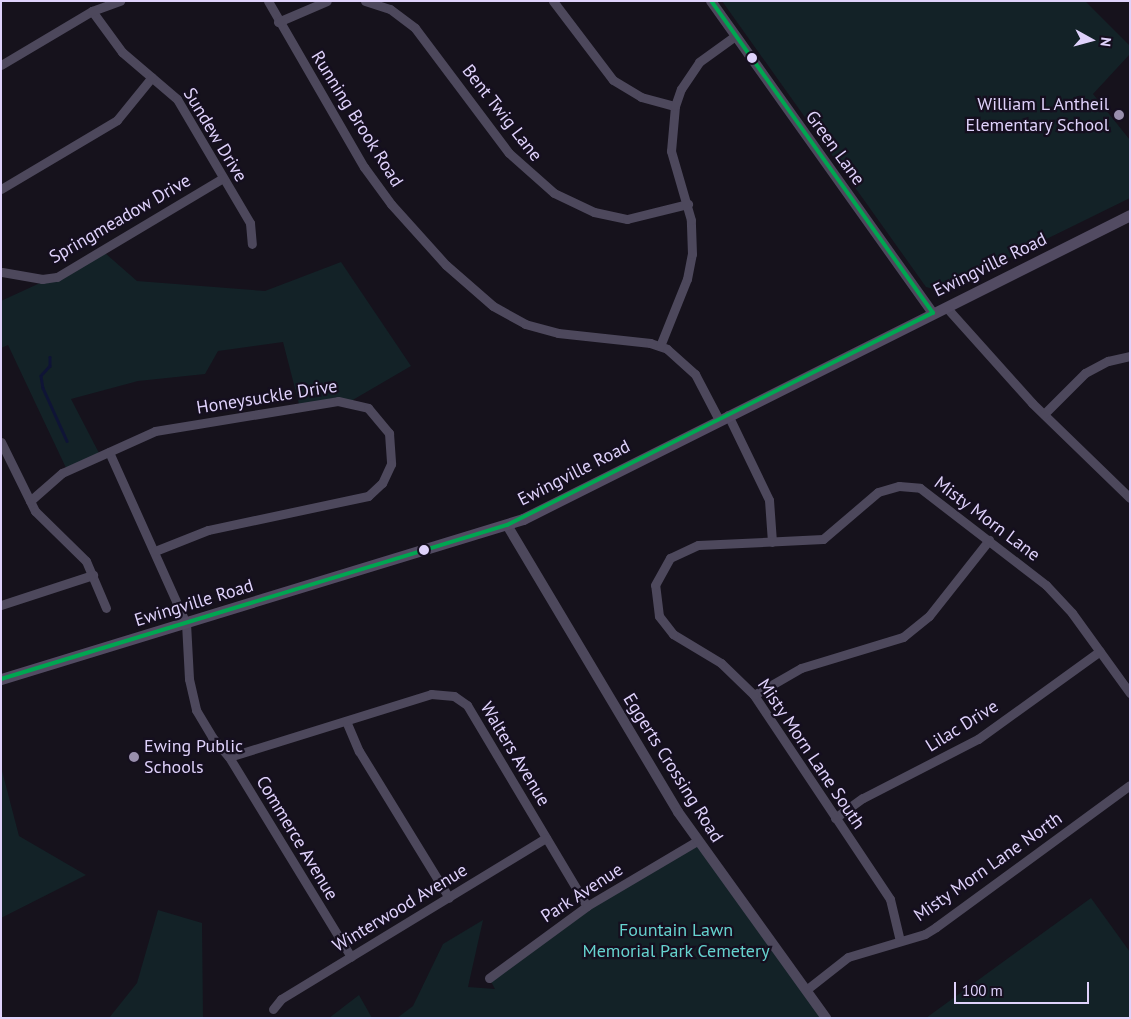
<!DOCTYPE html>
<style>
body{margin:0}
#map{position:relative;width:1131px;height:1019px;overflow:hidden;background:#16121c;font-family:"PT Sans",sans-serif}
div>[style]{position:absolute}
.green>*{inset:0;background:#132227}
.stream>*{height:2.5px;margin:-1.25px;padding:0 1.25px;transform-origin:1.25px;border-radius:1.25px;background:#0f1436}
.minor>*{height:9px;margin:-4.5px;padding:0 4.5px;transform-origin:4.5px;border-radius:4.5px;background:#4d485c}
.tertiary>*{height:10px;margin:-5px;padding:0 5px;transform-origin:5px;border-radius:5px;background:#4d485c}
.secondary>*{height:11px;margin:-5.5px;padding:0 5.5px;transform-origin:5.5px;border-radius:5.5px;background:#524b62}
.bus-1>*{height:4px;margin:-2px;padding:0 2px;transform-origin:2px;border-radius:2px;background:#00a651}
.dots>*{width:14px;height:14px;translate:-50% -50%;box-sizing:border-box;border:2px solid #150f1f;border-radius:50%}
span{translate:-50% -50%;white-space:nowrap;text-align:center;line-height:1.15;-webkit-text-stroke:4.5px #150f1f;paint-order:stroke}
.poi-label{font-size:18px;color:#dfd2fb}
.right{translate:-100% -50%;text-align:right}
.left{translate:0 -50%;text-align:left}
.street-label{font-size:18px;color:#dfd2fb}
.park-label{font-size:18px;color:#66d3cf}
.frame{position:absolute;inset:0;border:2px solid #dfd2fb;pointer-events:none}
.north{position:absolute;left:1066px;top:15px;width:50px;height:50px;-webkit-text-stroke:4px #150f1f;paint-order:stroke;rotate:97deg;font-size:14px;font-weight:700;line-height:20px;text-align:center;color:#dfd2fb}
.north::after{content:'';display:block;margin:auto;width:18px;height:22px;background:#dfd2fb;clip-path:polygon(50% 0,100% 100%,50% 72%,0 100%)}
.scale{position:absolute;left:954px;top:982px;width:135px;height:22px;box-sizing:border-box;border:2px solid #dfd2fb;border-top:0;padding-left:6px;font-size:15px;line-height:18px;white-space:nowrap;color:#dfd2fb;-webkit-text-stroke:4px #150f1f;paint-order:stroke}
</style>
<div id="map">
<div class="green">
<i style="clip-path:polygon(722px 1px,1085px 1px,1130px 46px,1130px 54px,1093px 94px,1130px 140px,1130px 198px,941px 291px,926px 287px)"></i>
<i style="clip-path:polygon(105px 253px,137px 281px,265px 291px,341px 262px,411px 366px,351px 401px,299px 404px,283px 342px,218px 351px,205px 374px,138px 381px,71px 399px,100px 455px,67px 470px,8px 345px,1px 348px,1px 301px)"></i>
<i style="clip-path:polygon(1px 767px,19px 836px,86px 875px,1px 918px)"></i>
<i style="clip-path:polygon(697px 841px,826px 1018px,397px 1018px,413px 1006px,443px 944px,483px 920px,468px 987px,495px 989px,489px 978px,587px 906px)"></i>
<i style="clip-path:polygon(1091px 898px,1130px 952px,1130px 1018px,926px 1018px)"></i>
<i style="clip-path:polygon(158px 910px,202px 923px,203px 1018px,109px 1018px,137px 983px)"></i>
<i style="clip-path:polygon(359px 995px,372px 1018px,329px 1018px)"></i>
</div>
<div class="stream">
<i style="left:50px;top:357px;width:9px;rotate:90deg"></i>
<i style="left:50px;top:366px;width:13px;rotate:132deg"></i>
<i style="left:41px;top:376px;width:12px;rotate:81deg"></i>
<i style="left:43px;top:388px;width:58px;rotate:65.6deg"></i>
</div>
<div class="minor">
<i style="left:268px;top:1px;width:192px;rotate:60deg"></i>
<i style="left:364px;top:167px;width:46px;rotate:53.9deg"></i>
<i style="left:391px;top:204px;width:82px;rotate:48deg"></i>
<i style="left:446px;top:265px;width:62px;rotate:41.1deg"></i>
<i style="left:493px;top:306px;width:37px;rotate:29deg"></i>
<i style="left:525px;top:324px;width:34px;rotate:15deg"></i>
<i style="left:558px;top:333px;width:93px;rotate:6.2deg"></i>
<i style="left:650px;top:343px;width:18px;rotate:19deg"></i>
<i style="left:667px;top:349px;width:38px;rotate:42deg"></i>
<i style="left:695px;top:374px;width:52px;rotate:62.4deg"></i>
<i style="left:365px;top:1px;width:26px;rotate:18deg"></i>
<i style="left:390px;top:9px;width:31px;rotate:37deg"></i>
<i style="left:415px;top:28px;width:156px;rotate:53.1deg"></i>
<i style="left:509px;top:153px;width:60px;rotate:41.6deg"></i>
<i style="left:554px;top:193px;width:44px;rotate:25.4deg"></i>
<i style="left:594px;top:212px;width:34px;rotate:12deg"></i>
<i style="left:627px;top:219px;width:63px;rotate:-13.8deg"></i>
<i style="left:553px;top:1px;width:99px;rotate:52.8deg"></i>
<i style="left:613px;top:80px;width:33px;rotate:31deg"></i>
<i style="left:641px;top:97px;width:35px;rotate:15deg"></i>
<i style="left:92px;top:11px;width:51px;rotate:53.8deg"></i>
<i style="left:122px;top:52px;width:72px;rotate:40.5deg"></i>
<i style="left:177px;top:99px;width:144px;rotate:59.5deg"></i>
<i style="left:250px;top:223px;width:21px;rotate:85deg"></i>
<i style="left:278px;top:22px;width:53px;rotate:-23.2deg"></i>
<i style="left:1px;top:65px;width:106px;rotate:-30.7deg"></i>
<i style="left:92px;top:11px;width:30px;rotate:-20deg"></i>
<i style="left:1px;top:189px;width:135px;rotate:-30.7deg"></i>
<i style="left:117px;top:120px;width:55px;rotate:-50.9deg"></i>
<i style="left:2px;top:272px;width:41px;rotate:9.9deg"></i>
<i style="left:42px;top:279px;width:15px;rotate:-8deg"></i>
<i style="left:57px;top:277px;width:193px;rotate:-30.8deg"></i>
<i style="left:946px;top:307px;width:129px;rotate:48.1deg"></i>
<i style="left:1032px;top:403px;width:136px;rotate:44.1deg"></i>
<i style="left:660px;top:346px;width:72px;rotate:-68.1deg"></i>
<i style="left:687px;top:279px;width:25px;rotate:-79deg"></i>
<i style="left:692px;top:254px;width:34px;rotate:-92deg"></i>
<i style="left:691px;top:220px;width:72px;rotate:-106.2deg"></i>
<i style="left:671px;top:151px;width:45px;rotate:-84.9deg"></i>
<i style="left:675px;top:106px;width:18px;rotate:-71deg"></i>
<i style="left:681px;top:89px;width:32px;rotate:-56deg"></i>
<i style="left:699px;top:62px;width:44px;rotate:-35.8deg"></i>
<i style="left:1044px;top:414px;width:58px;rotate:-45deg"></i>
<i style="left:1085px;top:373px;width:26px;rotate:-28deg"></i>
<i style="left:1108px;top:361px;width:23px;rotate:-13deg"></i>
<i style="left:728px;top:415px;width:94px;rotate:64.2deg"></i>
<i style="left:769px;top:500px;width:42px;rotate:85.9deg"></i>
<i style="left:1px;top:442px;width:77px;rotate:63.8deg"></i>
<i style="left:35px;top:511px;width:71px;rotate:44.4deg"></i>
<i style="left:86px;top:561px;width:51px;rotate:66.9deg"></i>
<i style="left:109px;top:452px;width:188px;rotate:65.8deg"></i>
<i style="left:186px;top:623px;width:56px;rotate:86.9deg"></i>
<i style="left:189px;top:679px;width:32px;rotate:77deg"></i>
<i style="left:196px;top:710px;width:31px;rotate:59deg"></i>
<i style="left:212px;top:737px;width:26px;rotate:50deg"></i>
<i style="left:229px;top:757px;width:234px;rotate:58.6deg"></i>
<i style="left:30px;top:501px;width:43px;rotate:-41.2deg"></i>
<i style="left:62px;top:473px;width:102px;rotate:-24.3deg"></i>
<i style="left:155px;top:431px;width:185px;rotate:-9.3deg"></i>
<i style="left:338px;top:401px;width:31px;rotate:13deg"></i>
<i style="left:368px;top:408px;width:33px;rotate:50deg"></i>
<i style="left:389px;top:433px;width:31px;rotate:86deg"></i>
<i style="left:391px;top:464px;width:21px;rotate:115deg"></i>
<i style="left:382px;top:483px;width:19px;rotate:137deg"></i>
<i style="left:368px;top:496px;width:164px;rotate:168deg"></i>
<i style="left:208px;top:530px;width:57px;rotate:158.4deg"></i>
<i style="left:1px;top:605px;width:97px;rotate:-18.1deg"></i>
<i style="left:754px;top:695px;width:54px;rotate:-29.9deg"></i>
<i style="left:801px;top:668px;width:107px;rotate:-16.9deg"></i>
<i style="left:903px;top:637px;width:33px;rotate:-39deg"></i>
<i style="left:929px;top:616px;width:97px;rotate:-51.7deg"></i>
<i style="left:346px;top:721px;width:33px;rotate:67deg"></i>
<i style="left:359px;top:751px;width:172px;rotate:58.5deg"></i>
<i style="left:229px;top:757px;width:212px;rotate:-17.3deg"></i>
<i style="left:431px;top:694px;width:23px;rotate:5deg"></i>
<i style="left:454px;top:696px;width:16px;rotate:35deg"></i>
<i style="left:467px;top:705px;width:234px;rotate:59.2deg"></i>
<i style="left:835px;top:818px;width:34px;rotate:-36deg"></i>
<i style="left:863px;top:798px;width:129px;rotate:-27.2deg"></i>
<i style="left:978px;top:739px;width:150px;rotate:-35.8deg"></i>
<i style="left:900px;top:941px;width:43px;rotate:-103.4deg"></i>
<i style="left:890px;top:899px;width:245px;rotate:-123.7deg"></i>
<i style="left:754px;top:695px;width:46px;rotate:-135.9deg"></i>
<i style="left:721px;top:663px;width:56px;rotate:-148.9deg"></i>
<i style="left:673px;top:634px;width:23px;rotate:-128deg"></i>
<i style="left:659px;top:616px;width:31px;rotate:-97deg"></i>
<i style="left:655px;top:585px;width:31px;rotate:-61deg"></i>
<i style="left:670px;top:558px;width:31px;rotate:-25deg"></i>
<i style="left:698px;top:545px;width:125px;rotate:-2.7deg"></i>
<i style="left:823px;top:539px;width:72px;rotate:-40.5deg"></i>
<i style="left:878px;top:492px;width:22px;rotate:-16deg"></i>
<i style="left:899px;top:486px;width:21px;rotate:5deg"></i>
<i style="left:920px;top:488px;width:159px;rotate:37.6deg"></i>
<i style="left:1046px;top:585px;width:38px;rotate:47deg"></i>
<i style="left:1072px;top:613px;width:99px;rotate:54.1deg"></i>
<i style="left:489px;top:978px;width:122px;rotate:-36.3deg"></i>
<i style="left:587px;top:906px;width:128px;rotate:-30.6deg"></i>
<i style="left:806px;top:990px;width:53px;rotate:-38.2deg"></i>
<i style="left:848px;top:957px;width:80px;rotate:-16.6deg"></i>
<i style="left:925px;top:934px;width:13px;rotate:-32deg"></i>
<i style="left:936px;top:927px;width:240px;rotate:-36.2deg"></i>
<i style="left:273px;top:1009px;width:13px;rotate:-51deg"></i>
<i style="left:281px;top:999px;width:310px;rotate:-31.3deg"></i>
</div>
<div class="tertiary">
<i style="left:711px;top:1px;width:383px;rotate:54.6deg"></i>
<i style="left:507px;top:525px;width:334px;rotate:59.2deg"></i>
<i style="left:678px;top:812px;width:254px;rotate:54.3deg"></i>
</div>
<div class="secondary">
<i style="left:1px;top:679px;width:546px;rotate:-17.04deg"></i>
<i style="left:523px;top:519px;width:679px;rotate:-26.6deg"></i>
</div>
<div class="bus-1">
<i style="left:1px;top:679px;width:529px;rotate:-16.93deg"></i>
<i style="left:507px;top:525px;width:476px;rotate:-26.5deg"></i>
<i style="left:933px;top:313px;width:383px;rotate:-125.4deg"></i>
</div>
<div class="dots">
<i style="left:752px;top:58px;background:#dfd2fb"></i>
<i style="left:1119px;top:115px;background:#998fad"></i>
<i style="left:424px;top:550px;background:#dfd2fb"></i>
<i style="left:134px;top:757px;background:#998fad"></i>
</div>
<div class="poi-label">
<span class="right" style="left:1109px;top:115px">William L Antheil<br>Elementary School</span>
<span class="left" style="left:144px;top:757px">Ewing Public<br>Schools</span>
</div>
<div class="street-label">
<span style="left:502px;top:113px;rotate:52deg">Bent Twig Lane</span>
<span style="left:357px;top:119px;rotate:58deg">Running Brook Road</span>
<span style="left:215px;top:135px;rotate:59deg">Sundew Drive</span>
<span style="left:835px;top:148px;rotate:54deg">Green Lane</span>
<span style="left:120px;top:219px;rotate:-30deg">Springmeadow Drive</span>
<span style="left:990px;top:265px;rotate:-26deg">Ewingville Road</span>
<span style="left:267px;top:397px;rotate:-9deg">Honeysuckle Drive</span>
<span style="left:574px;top:473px;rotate:-27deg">Ewingville Road</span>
<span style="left:987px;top:519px;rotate:37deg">Misty Morn Lane</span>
<span style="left:194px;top:603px;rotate:-17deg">Ewingville Road</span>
<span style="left:962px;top:726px;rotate:-32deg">Lilac Drive</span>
<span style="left:515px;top:754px;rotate:59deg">Walters Avenue</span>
<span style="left:811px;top:754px;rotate:56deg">Misty Morn Lane South</span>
<span style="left:673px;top:768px;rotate:58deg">Eggerts Crossing Road</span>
<span style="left:297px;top:838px;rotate:59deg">Commerce Avenue</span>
<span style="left:988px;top:867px;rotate:-35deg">Misty Morn Lane North</span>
<span style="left:582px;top:893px;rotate:-33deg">Park Avenue</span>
<span style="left:400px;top:908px;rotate:-31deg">Winterwood Avenue</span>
</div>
<div class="park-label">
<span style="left:676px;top:941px">Fountain Lawn<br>Memorial Park Cemetery</span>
</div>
<div class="frame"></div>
<div class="north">N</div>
<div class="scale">100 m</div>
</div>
